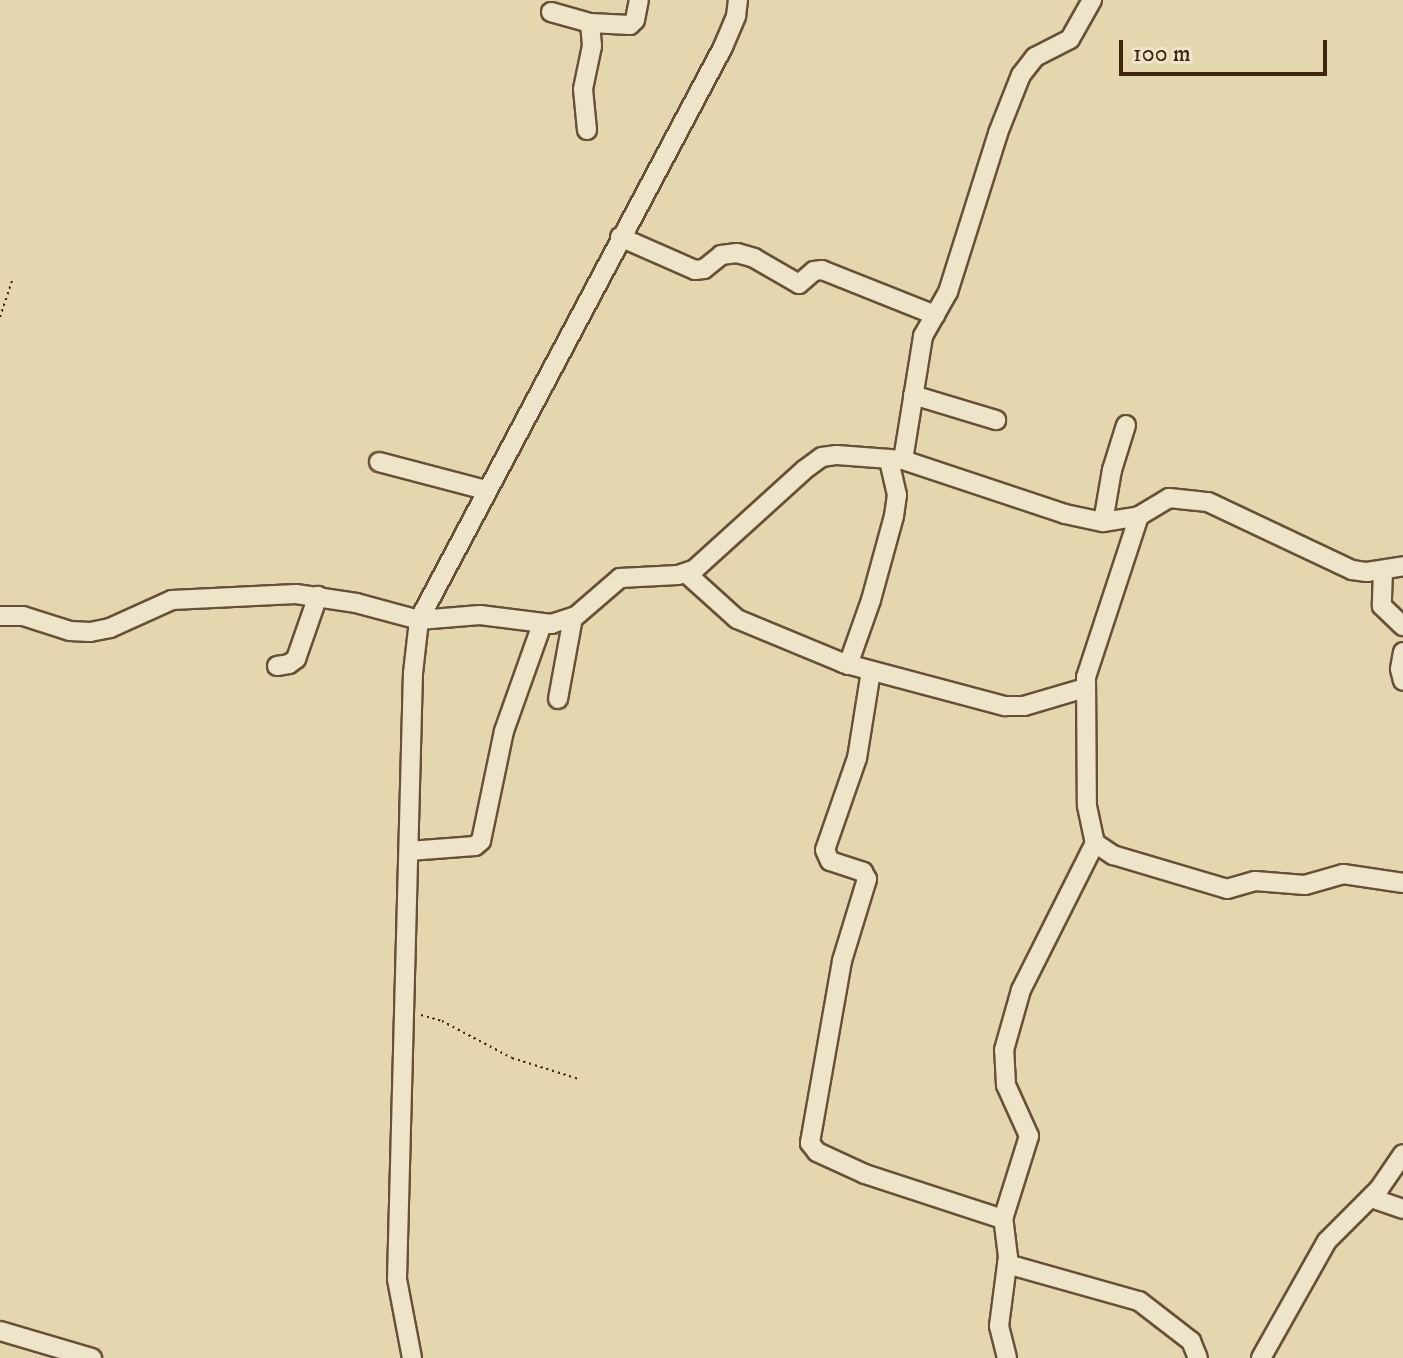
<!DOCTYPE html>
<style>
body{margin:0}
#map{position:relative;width:1403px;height:1358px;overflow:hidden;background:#e4d6ae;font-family:"IM FELL DW Pica",serif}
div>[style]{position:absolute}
.path>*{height:2px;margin-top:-1px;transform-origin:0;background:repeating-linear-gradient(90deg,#3d250e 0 2px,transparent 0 6px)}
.roads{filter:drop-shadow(2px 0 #675136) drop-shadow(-2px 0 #675136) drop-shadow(0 2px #675136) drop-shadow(0 -2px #675136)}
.minor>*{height:18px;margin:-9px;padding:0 9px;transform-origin:9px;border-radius:9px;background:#ede4ca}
span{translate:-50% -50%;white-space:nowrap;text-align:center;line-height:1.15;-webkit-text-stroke:6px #ede4ca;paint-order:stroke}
.scale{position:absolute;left:1119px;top:40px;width:208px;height:36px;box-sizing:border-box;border:4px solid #3d250e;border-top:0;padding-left:10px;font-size:24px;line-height:28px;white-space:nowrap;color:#3d250e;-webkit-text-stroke:6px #ede4ca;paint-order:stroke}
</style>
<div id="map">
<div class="path">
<i style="left:0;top:317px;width:41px;rotate:-71.6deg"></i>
<i style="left:421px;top:1015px;width:22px;rotate:16deg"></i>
<i style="left:442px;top:1021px;width:79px;rotate:27.9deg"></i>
<i style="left:512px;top:1058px;width:70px;rotate:17.4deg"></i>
</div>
<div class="roads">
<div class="minor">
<i style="left:551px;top:12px;width:41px;rotate:15.8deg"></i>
<i style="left:590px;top:23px;width:40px;rotate:2.9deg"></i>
<i style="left:630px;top:25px;width:7px;rotate:-45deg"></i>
<i style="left:635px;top:20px;width:20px;rotate:-79deg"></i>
<i style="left:587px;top:130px;width:41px;rotate:-95.6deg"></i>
<i style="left:583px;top:89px;width:44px;rotate:-78.2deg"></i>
<i style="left:592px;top:46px;width:23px;rotate:-95deg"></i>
<i style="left:620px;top:237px;width:82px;rotate:23.7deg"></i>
<i style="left:695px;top:270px;width:9px;rotate:-6deg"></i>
<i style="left:704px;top:269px;width:22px;rotate:-39deg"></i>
<i style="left:721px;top:255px;width:16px;rotate:-7deg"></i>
<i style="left:737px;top:253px;width:18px;rotate:16deg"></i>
<i style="left:754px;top:258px;width:52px;rotate:30deg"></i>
<i style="left:799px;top:284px;width:20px;rotate:-41deg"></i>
<i style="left:814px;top:271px;width:8px;rotate:-7deg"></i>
<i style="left:822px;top:270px;width:122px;rotate:21.7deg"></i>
<i style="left:913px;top:395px;width:87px;rotate:16.8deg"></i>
<i style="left:903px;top:460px;width:126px;rotate:-80.8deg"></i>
<i style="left:923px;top:336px;width:51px;rotate:-60.4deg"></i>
<i style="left:948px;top:292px;width:167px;rotate:-72.5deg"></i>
<i style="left:998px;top:133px;width:62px;rotate:-68.4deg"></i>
<i style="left:1021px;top:75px;width:23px;rotate:-52deg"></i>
<i style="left:1035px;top:57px;width:39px;rotate:-27deg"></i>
<i style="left:1070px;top:39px;width:45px;rotate:-60.6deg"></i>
<i style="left:379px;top:462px;width:111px;rotate:14.7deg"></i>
<i style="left:1139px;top:516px;width:169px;rotate:108.2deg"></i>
<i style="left:1086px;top:677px;width:129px;rotate:89.6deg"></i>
<i style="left:1087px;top:806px;width:38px;rotate:78deg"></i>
<i style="left:1095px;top:843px;width:22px;rotate:34deg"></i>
<i style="left:1113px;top:855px;width:119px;rotate:16.6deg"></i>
<i style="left:1227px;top:889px;width:29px;rotate:-16deg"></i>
<i style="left:1255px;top:881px;width:50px;rotate:4.6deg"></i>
<i style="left:1305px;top:885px;width:40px;rotate:-16deg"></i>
<i style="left:1343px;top:874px;width:61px;rotate:8.5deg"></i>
<i style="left:1103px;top:522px;width:53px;rotate:-80.2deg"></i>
<i style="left:1112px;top:470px;width:47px;rotate:-72.7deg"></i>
<i style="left:1383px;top:570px;width:36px;rotate:92deg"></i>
<i style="left:1382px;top:606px;width:29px;rotate:44deg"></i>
<i style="left:687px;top:574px;width:67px;rotate:42deg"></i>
<i style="left:737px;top:619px;width:115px;rotate:22.5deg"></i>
<i style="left:843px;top:663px;width:168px;rotate:14.9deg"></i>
<i style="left:1005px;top:706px;width:19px"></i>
<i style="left:1024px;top:706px;width:64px;rotate:-16.4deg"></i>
<i style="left:0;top:616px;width:23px"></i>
<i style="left:23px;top:616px;width:49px;rotate:17.7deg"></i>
<i style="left:70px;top:631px;width:20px;rotate:3deg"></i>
<i style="left:90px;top:632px;width:20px;rotate:-11deg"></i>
<i style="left:110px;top:628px;width:68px;rotate:-24.3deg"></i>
<i style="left:172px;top:600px;width:124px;rotate:-2.8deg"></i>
<i style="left:296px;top:594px;width:61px;rotate:8.5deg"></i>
<i style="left:356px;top:603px;width:65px;rotate:15.1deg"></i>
<i style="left:419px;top:620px;width:61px;rotate:-4.7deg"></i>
<i style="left:480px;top:615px;width:72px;rotate:7.2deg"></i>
<i style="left:551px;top:624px;width:26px;rotate:-18deg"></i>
<i style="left:576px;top:616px;width:58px;rotate:-40.8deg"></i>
<i style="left:620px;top:578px;width:58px;rotate:-3deg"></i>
<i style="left:678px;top:575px;width:18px;rotate:-19deg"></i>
<i style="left:695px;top:569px;width:147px;rotate:-42.2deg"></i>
<i style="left:804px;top:470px;width:22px;rotate:-36deg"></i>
<i style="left:822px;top:457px;width:15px;rotate:-8deg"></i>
<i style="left:837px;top:455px;width:66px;rotate:4.3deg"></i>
<i style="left:903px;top:460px;width:171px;rotate:18.4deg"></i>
<i style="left:1065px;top:514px;width:39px;rotate:12deg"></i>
<i style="left:1103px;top:522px;width:36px;rotate:-9deg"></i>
<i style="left:1139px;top:516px;width:35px;rotate:-31deg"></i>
<i style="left:1169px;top:498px;width:39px;rotate:6deg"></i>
<i style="left:1208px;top:502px;width:159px;rotate:25.3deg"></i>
<i style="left:1352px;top:570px;width:15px;rotate:8deg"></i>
<i style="left:1367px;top:572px;width:36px;rotate:-9deg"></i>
<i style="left:1403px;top:652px;width:17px;rotate:100deg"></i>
<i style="left:1400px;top:669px;width:12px;rotate:76deg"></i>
<i style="left:848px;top:665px;width:69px;rotate:-70.5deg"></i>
<i style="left:871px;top:600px;width:87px;rotate:-74.7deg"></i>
<i style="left:894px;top:516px;width:21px;rotate:-82deg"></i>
<i style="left:897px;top:495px;width:37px;rotate:-103deg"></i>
<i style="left:277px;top:666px;width:12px;rotate:-9deg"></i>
<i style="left:289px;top:664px;width:9px;rotate:-36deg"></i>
<i style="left:296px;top:659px;width:67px;rotate:-70.8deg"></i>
<i style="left:871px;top:671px;width:88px;rotate:99.1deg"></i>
<i style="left:857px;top:758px;width:97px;rotate:109.2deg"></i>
<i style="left:825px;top:850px;width:12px;rotate:66deg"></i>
<i style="left:830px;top:861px;width:35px;rotate:18deg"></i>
<i style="left:863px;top:872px;width:8px;rotate:60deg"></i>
<i style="left:867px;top:879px;width:86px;rotate:107deg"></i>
<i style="left:842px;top:961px;width:185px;rotate:100deg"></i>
<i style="left:810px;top:1143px;width:11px;rotate:52deg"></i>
<i style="left:817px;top:1152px;width:53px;rotate:24.6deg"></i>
<i style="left:865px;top:1174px;width:145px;rotate:18.1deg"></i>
<i style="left:558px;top:699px;width:83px;rotate:-79.6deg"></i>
<i style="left:409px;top:851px;width:66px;rotate:-4.3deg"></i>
<i style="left:475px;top:846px;width:8px;rotate:-40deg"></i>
<i style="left:481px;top:841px;width:112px;rotate:-78.2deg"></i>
<i style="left:504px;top:731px;width:114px;rotate:-70.4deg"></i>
<i style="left:1371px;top:1198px;width:34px;rotate:19deg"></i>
<i style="left:1007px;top:1264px;width:137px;rotate:15.7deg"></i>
<i style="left:1139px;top:1301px;width:66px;rotate:37.6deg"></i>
<i style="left:1191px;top:1341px;width:18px;rotate:68deg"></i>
<i style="left:0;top:1331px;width:96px;rotate:16.4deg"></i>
<i style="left:412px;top:1358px;width:80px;rotate:-100.8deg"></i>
<i style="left:397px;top:1279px;width:606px;rotate:-88.49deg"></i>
<i style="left:413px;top:673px;width:53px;rotate:-83.5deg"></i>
<i style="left:419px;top:620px;width:649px;rotate:-62.05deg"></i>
<i style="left:723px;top:47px;width:34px;rotate:-67deg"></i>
<i style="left:736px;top:16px;width:16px;rotate:-83deg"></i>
<i style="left:1007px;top:1358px;width:33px;rotate:-104deg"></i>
<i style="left:999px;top:1326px;width:70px;rotate:-82.6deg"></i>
<i style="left:1008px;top:1257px;width:38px;rotate:-97deg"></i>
<i style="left:1003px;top:1219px;width:87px;rotate:-72.6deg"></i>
<i style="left:1029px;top:1136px;width:56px;rotate:-114.3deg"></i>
<i style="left:1006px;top:1085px;width:35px;rotate:-93deg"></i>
<i style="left:1004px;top:1050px;width:62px;rotate:-74.2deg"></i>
<i style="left:1021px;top:990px;width:165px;rotate:-63.3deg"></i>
<i style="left:1261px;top:1358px;width:134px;rotate:-60.6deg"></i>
<i style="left:1327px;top:1241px;width:74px;rotate:-45deg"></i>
<i style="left:1379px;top:1189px;width:42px;rotate:-55.6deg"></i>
</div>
</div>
<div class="scale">100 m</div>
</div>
